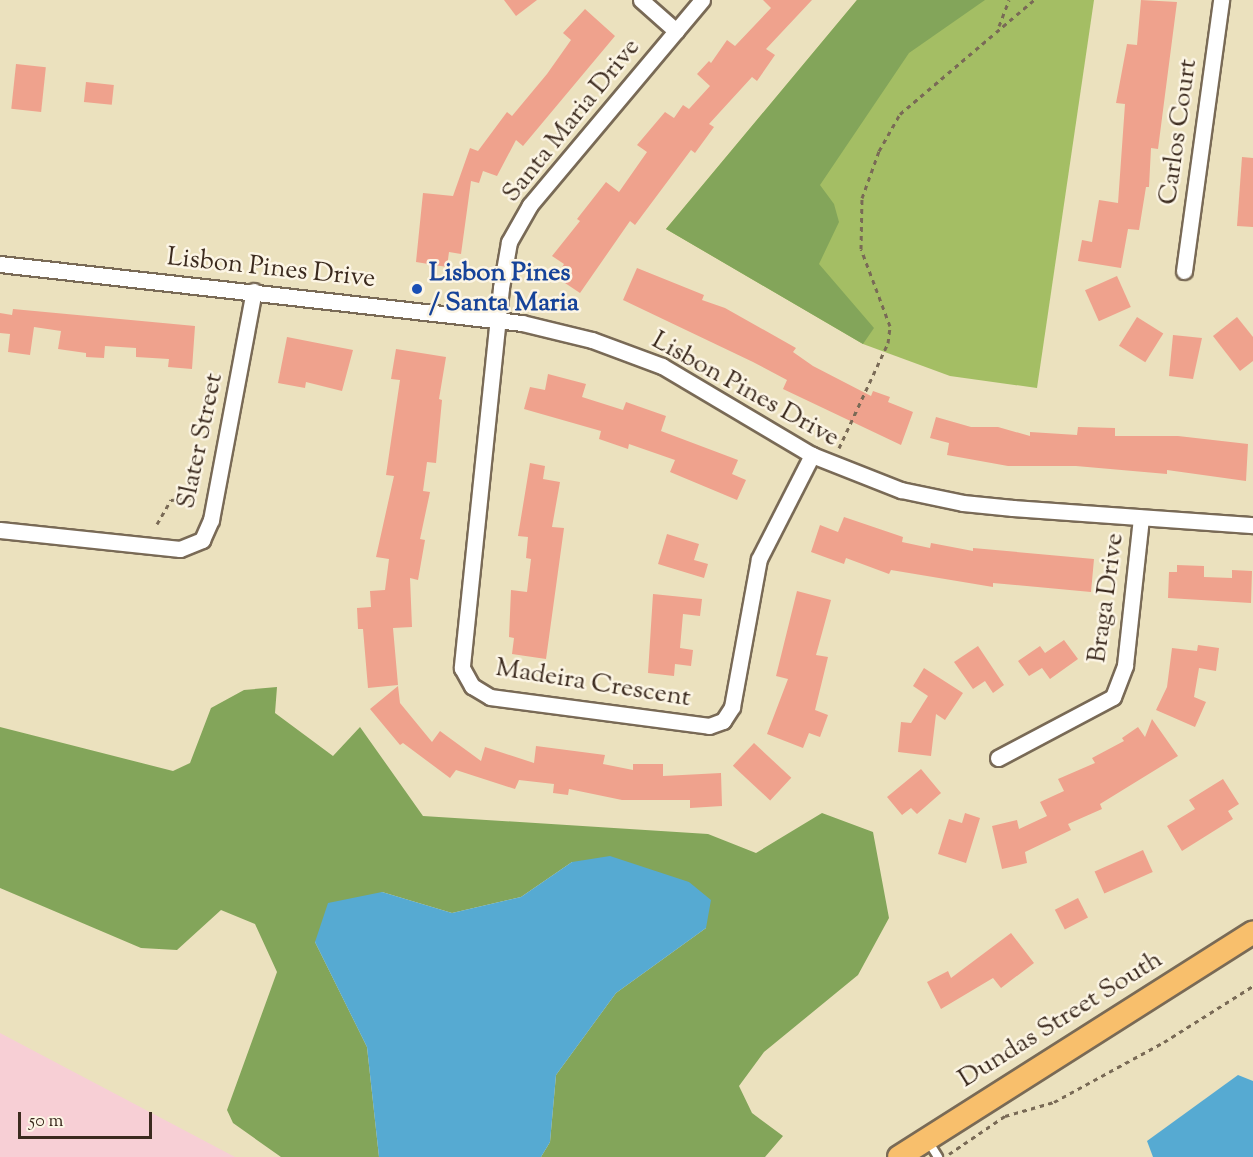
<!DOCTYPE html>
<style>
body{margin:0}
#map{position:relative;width:1253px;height:1157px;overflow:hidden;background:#ebe1be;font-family:"Sorts Mill Goudy",serif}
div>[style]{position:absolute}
.built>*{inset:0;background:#f7cfd5}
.green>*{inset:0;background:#a4be64}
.forest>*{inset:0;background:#83a55a}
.water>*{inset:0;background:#56aad2}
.building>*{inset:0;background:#efa28d;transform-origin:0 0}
.path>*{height:3px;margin-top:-1.5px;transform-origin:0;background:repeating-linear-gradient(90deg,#796a56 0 4.5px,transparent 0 9px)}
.roads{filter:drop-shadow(2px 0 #796a56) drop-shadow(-2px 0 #796a56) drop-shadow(0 2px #796a56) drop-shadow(0 -2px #796a56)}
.service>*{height:8px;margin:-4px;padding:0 4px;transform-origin:4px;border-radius:4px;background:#fff}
.minor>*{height:15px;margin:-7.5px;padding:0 7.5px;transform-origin:7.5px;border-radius:7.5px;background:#fff}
.primary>*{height:22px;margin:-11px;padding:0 11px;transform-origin:11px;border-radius:11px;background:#f8bf6c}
.dots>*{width:16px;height:16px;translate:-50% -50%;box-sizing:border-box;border:3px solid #fcf5e5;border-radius:50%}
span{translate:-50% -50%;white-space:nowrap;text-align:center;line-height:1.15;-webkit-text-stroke:5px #fcf5e5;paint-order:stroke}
.street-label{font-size:26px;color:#3b2a1e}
.transit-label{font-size:26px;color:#164399;font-weight:700}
.left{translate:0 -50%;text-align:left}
.scale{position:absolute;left:18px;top:1112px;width:134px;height:27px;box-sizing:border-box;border:3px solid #3b2a1e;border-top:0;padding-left:8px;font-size:18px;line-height:21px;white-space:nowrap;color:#3b2a1e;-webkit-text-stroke:4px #fcf5e5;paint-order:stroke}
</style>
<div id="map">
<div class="built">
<i style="clip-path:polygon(0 1033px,235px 1157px,0 1157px)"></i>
</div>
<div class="green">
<i style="clip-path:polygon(857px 0,1094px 0,1037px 388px,950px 376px,863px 344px,666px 229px)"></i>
</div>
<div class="forest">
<i style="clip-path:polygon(857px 0,985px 0,909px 53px,820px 185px,834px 204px,839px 222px,819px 264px,874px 328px,863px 344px,666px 229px)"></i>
<i style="clip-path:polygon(277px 687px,275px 713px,333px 756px,360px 727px,423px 816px,708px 834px,756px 853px,822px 813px,873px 832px,889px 918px,858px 975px,764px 1052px,739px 1086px,752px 1113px,783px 1136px,765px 1157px,541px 1157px,550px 1142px,556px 1075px,616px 993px,706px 928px,572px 862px,521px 897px,452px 913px,382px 892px,315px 942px,367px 1047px,379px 1157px,281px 1157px,233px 1123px,227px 1110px,277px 972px,255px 924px,221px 910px,177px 950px,141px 948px,0 888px,0 727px,173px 771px,190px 763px,211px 708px,244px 690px)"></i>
</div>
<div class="water">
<i style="clip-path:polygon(610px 856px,689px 882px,711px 900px,706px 928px,616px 993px,556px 1075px,550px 1142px,541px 1157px,379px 1157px,367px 1047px,315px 942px,328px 903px,382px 892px,452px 913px,521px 897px,572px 862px)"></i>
<i style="clip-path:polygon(1238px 1075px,1253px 1081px,1253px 1157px,1153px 1157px,1147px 1141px)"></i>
</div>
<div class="building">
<i style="clip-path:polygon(504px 0,537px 0,516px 16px)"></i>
<i style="clip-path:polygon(763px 0,812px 0,766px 49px,775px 55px,757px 81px,752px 77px,709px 124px,714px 127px,695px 153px,691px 150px,635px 225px,630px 221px,580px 293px,556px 277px,564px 264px,552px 256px,580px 221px,577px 219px,606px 182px,619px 192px,647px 152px,637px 145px,665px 112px,674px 118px,683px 105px,689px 109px,710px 86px,697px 74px,709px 61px,711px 63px,727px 40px,735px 46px,771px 8px)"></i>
<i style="clip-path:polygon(1141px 0,1177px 2px,1158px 149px,1151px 148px,1149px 187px,1146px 187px,1139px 230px,1128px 229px,1121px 268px,1078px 261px,1082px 240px,1092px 242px,1099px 200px,1118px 203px,1125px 104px,1116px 103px,1127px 44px,1137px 45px)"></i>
<i style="clip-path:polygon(585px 9px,615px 36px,523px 146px,516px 140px,497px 176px,483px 171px,479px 183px,471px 181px,461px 254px,449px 252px,447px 267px,416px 262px,423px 193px,453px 196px,470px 148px,478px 151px,507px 112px,512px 116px,547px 74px,571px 40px,563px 33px)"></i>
<i style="left:16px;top:64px;width:30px;height:45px;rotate:6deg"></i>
<i style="left:86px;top:82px;width:28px;height:20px;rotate:6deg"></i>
<i style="clip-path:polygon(1242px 157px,1253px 158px,1253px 227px,1237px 226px)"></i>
<i style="clip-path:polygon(637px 268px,704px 295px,702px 300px,725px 308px,796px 348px,793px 352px,813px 366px,871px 396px,873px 391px,890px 397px,888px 402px,913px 412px,901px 445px,783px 389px,787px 380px,753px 362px,623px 300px)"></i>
<i style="left:1117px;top:276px;width:34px;height:35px;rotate:66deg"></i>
<i style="clip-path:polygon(13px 309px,195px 326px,192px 369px,168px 367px,169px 359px,136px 357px,136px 348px,105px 346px,104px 358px,86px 357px,86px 353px,58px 349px,61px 331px,34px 327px,30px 355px,8px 352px,10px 334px,0 333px,0 313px,12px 315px)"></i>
<i style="left:1137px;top:317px;width:31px;height:34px;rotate:32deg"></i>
<i style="clip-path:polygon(1237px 317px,1253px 337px,1253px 361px,1240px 371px,1213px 336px)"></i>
<i style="clip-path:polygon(1173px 335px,1202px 338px,1193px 379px,1169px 376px)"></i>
<i style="clip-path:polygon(287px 337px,353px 350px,342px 391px,306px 382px,305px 388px,278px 383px)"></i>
<i style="clip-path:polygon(396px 349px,446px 357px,439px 399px,442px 400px,436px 463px,427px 462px,423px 491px,430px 492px,420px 539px,425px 540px,418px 580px,410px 578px,412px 627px,393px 628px,398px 685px,368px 688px,363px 629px,358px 629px,357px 608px,371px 607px,370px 591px,385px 590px,389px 559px,376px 557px,394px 476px,386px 475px,400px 380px,391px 379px)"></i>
<i style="clip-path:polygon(548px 374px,586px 384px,582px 397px,623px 410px,626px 402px,666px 416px,661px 431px,738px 460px,732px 474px,746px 480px,737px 500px,670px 472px,675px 460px,629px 444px,628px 449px,599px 439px,601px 431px,524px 409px,530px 387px,545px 390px)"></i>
<i style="clip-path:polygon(936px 417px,971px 427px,998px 427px,1030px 436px,1030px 432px,1077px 435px,1078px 427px,1115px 428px,1115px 436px,1178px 436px,1248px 444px,1246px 481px,1167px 470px,1167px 474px,1076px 466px,1008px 466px,947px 455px,949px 443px,930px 438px)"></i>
<i style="clip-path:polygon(530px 463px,545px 466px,543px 479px,560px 482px,552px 527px,564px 528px,546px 659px,512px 654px,514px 638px,509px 637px,511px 590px,527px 592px,531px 559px,526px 558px,528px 537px,518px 536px)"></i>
<i style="clip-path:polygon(844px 517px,903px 537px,902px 542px,930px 548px,931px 543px,973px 551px,973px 548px,1094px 559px,1091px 592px,993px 583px,993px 587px,891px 570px,889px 574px,846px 558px,844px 564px,811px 552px,820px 525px,838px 532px)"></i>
<i style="clip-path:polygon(667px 534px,699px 544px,694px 560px,708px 564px,704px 578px,658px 564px)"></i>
<i style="clip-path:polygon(1177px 565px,1204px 566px,1204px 577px,1232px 578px,1232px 570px,1252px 571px,1251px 603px,1168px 598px,1169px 572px,1177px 572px)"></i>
<i style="clip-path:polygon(797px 591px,831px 600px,816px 655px,828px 657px,815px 710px,828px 715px,820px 737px,809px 733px,803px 748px,767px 734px,788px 679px,776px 676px)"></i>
<i style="clip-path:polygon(653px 594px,702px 599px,700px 616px,683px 614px,680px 648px,693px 650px,691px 666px,675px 664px,674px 676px,648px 673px)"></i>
<i style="clip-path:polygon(1064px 640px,1078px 659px,1050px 679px,1042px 668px,1029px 676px,1018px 661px,1040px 646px,1045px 653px)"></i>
<i style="clip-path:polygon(1198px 645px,1219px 648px,1216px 671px,1199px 668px,1194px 697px,1206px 702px,1195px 727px,1156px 710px,1167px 687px,1172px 648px,1197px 651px)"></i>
<i style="clip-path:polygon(978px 646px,1004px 685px,993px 693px,985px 681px,973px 689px,954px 662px)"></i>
<i style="clip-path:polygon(924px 668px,963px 693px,945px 720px,936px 714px,931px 756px,898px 752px,901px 722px,911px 723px,928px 696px,913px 686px)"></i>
<i style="clip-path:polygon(398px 686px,400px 703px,432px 742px,440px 731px,481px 761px,485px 747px,534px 763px,536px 746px,605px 755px,603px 764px,633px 770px,633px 764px,663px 764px,663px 776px,721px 773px,722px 806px,690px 808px,690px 800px,622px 800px,569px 789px,568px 795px,553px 793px,554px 784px,519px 780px,515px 789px,456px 770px,450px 778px,403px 743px,400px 745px,370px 709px)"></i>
<i style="clip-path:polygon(1152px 719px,1178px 756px,1100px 804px,1102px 809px,1068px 824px,1071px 830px,1025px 852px,1027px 863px,1002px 869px,992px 826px,1017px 820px,1019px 829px,1047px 816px,1040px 802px,1064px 791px,1058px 779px,1095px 763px,1092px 758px,1124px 741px,1122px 738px,1138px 727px,1145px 737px)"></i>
<i style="left:754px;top:743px;width:51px;height:31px;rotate:43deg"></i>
<i style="clip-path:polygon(921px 769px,941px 793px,917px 814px,911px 808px,902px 815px,887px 797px)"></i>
<i style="clip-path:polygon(1223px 779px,1239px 804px,1228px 811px,1233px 819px,1182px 851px,1167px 826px,1195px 809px,1189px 800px)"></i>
<i style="clip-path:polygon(965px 813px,980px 818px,966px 863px,938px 854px,949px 819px,962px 823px)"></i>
<i style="left:1143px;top:850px;width:24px;height:53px;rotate:66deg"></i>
<i style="left:1078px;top:898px;width:22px;height:26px;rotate:63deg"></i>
<i style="clip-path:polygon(1011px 933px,1034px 963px,1001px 988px,993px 978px,941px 1009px,927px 982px,948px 971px,951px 978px)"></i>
</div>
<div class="path">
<i style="left:999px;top:26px;width:28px;rotate:-69deg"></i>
<i style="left:839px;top:448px;width:116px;rotate:-65deg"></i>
<i style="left:888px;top:343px;width:17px;rotate:-83deg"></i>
<i style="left:890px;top:326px;width:82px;rotate:-110.6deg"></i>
<i style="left:861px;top:249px;width:51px;rotate:-88.9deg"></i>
<i style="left:862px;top:198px;width:50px;rotate:-70.1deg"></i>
<i style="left:879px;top:151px;width:43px;rotate:-60.4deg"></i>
<i style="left:900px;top:114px;width:176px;rotate:-40.4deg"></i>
<i style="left:157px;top:524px;width:28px;rotate:-60deg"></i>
<i style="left:171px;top:500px;width:22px;rotate:-5deg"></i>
<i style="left:949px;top:1154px;width:68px;rotate:-34.2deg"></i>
<i style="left:1005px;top:1116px;width:51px;rotate:-15.9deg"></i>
<i style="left:1054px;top:1102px;width:125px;rotate:-28.6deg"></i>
<i style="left:1164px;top:1042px;width:105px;rotate:-32.2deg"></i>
</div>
<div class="roads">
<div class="service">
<i style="left:928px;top:1141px;width:19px;rotate:58deg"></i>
</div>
<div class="minor">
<i style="left:641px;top:0;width:47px;rotate:41.5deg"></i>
<i style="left:702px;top:0;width:268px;rotate:130deg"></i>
<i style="left:530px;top:205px;width:43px;rotate:119.6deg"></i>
<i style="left:509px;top:242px;width:47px;rotate:99.9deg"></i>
<i style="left:501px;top:288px;width:382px;rotate:95.9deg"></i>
<i style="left:462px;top:668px;width:21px;rotate:61deg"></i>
<i style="left:472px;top:686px;width:21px;rotate:31deg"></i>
<i style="left:490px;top:697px;width:221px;rotate:7.5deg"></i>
<i style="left:709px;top:726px;width:15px;rotate:-20deg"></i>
<i style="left:723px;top:721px;width:17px;rotate:-57deg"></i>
<i style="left:732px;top:707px;width:150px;rotate:-79.7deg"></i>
<i style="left:759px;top:559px;width:117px;rotate:-63deg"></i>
<i style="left:0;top:264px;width:525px;rotate:6.45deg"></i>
<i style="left:522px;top:323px;width:72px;rotate:13.7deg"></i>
<i style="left:592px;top:340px;width:75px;rotate:20.4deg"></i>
<i style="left:662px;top:366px;width:174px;rotate:30.7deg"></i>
<i style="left:812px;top:455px;width:96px;rotate:21.5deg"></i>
<i style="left:901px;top:490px;width:63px;rotate:11.8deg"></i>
<i style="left:963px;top:503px;width:50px;rotate:5.7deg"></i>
<i style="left:1013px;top:508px;width:241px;rotate:4.1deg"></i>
<i style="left:1184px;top:271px;width:274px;rotate:-82.2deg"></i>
<i style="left:0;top:530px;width:181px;rotate:6deg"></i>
<i style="left:180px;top:549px;width:24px;rotate:-22deg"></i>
<i style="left:202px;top:540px;width:22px;rotate:-66deg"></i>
<i style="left:211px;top:520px;width:233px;rotate:-79.4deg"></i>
<i style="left:998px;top:758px;width:130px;rotate:-27.9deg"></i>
<i style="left:1113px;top:697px;width:34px;rotate:-69deg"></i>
<i style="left:1125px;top:665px;width:148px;rotate:-83.8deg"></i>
</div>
<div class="primary">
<i style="left:899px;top:1157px;width:419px;rotate:-32.4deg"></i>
</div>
</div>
<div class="dots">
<i style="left:417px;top:289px;background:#1a4fb4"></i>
</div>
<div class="street-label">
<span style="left:572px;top:121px;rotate:-51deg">Santa Maria Drive</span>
<span style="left:1179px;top:132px;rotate:-82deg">Carlos Court</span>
<span style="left:271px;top:269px;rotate:6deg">Lisbon Pines Drive</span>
<span style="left:745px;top:390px;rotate:29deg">Lisbon Pines Drive</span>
<span style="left:201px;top:441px;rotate:-78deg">Slater Street</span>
<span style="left:1107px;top:598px;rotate:-82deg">Braga Drive</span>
<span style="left:593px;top:684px;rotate:9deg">Madeira Crescent</span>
<span style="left:1061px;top:1020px;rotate:-32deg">Dundas Street South</span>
</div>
<div class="transit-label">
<span class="left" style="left:429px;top:289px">Lisbon Pines<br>/ Santa Maria</span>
</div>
<div class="scale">50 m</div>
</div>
